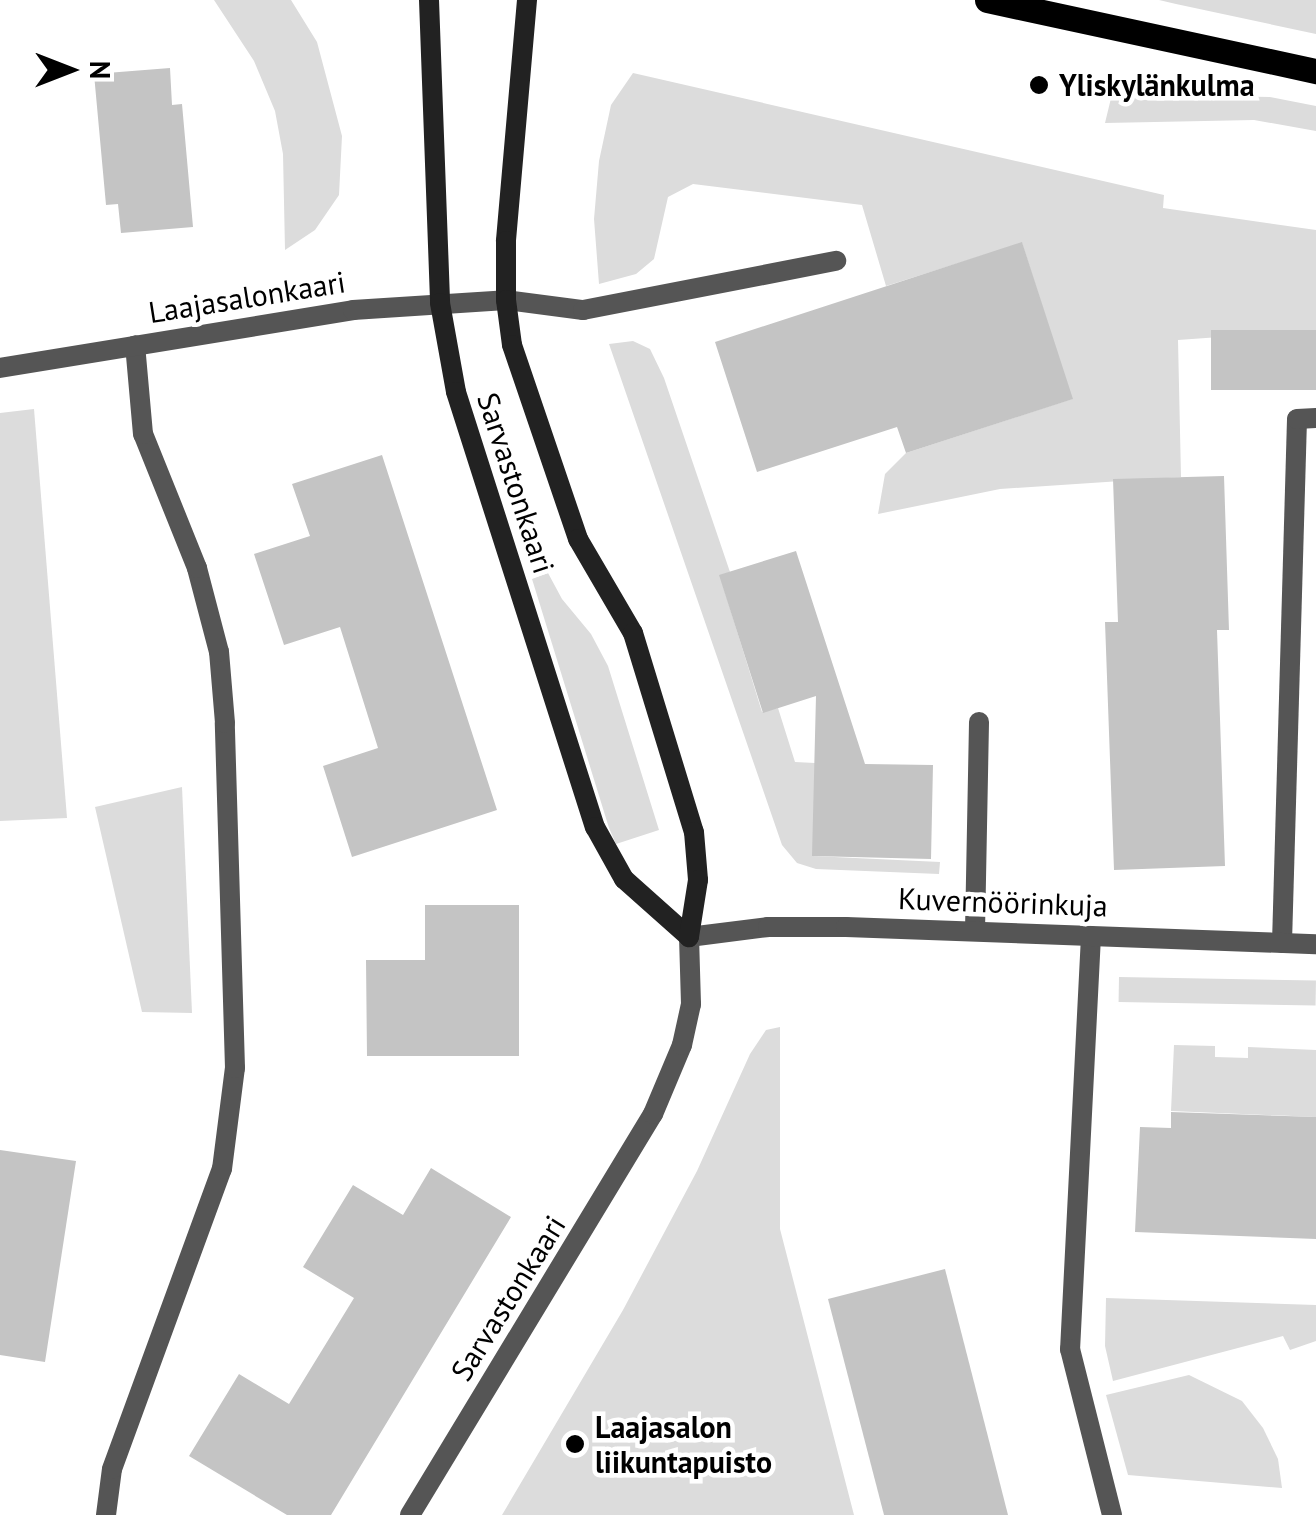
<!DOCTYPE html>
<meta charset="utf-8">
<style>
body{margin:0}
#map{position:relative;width:1316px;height:1515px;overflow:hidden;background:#fff;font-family:"PT Sans",sans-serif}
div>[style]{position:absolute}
.green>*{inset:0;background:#dcdcdc;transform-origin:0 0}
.building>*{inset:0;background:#c4c4c4;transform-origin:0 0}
.lane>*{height:20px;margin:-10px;padding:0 10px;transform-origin:10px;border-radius:10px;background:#555}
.street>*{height:20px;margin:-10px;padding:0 10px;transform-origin:10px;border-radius:10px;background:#555}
.secondary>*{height:20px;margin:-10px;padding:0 10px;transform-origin:10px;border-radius:10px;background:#222}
.primary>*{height:25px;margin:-12.5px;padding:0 12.5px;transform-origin:12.5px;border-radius:12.5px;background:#000}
.dots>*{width:28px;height:28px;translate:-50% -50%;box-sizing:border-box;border:5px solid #fff;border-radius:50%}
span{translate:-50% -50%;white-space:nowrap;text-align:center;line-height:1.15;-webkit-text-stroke:9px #fff;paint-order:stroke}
.poi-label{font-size:30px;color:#000;font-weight:700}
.left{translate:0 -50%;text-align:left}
.street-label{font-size:30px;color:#000}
.north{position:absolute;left:20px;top:20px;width:100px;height:100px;-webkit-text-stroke:8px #fff;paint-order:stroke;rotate:90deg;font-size:28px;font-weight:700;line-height:40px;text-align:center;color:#000}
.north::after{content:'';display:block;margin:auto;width:35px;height:45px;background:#000;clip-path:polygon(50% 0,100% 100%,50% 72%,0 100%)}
</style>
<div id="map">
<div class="green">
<i style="clip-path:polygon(214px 0,291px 0,317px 42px,342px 136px,339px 195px,315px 230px,285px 250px,283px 154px,275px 111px,254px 61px)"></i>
<i style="clip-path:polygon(1159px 0,1316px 0,1316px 34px,1176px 4px)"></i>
<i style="clip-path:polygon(633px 73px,1164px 195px,1163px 208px,1316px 230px,1316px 330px,1178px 340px,1181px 477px,1000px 489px,878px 514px,885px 474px,906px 453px,1072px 399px,1022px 243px,886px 286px,862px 205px,693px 184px,668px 197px,654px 259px,636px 274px,599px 284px,594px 219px,599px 161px,611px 105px)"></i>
<i style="clip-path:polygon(1112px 94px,1270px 97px,1316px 106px,1316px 131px,1254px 120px,1105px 123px)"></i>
<i style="clip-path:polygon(633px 341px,650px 349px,664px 378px,730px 572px,720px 576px,762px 712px,778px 708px,795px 762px,815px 763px,813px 856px,940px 862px,939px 874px,816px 869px,797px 863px,782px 845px,609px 344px)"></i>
<i style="clip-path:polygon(34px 409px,67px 818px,0 821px,0 413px)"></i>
<i style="clip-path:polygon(548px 573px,562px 599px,591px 634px,608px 666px,659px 830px,616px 844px,609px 828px,532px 579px)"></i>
<i style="clip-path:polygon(182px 787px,192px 1013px,142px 1012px,95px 807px)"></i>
<i style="left:1119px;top:977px;width:197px;height:25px;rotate:1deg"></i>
<i style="clip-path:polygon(780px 1027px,780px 1229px,854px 1515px,502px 1515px,623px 1310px,697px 1171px,750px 1054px,766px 1030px)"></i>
<i style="clip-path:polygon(1174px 1045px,1215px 1046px,1215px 1057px,1248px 1058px,1248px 1047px,1316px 1050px,1316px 1117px,1171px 1111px)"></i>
<i style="clip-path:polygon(1106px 1298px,1316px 1305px,1316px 1341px,1290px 1350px,1283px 1336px,1113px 1381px,1105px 1346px)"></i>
<i style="clip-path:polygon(1189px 1375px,1242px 1401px,1263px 1428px,1278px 1459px,1282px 1488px,1128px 1475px,1106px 1395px)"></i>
</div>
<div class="building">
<i style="clip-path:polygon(170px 68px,172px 105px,182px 104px,193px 227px,121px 233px,118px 204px,106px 205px,94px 74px)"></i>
<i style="clip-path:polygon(1022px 242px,1073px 399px,906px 453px,897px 427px,757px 472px,715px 342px)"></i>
<i style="left:1316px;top:330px;width:60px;height:105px;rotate:90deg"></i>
<i style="clip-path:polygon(382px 455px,497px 810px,352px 857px,323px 766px,378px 748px,340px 627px,284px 645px,254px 554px,310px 536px,292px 484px)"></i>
<i style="clip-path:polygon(1224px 476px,1229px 630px,1217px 630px,1225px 866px,1114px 870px,1105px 622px,1118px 622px,1113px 479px)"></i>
<i style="clip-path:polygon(796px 551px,865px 764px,933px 765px,931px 859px,812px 856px,816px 696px,763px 713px,719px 575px)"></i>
<i style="clip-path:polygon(425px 905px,519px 905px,519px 1056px,367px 1056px,366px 960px,425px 960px)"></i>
<i style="clip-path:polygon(1171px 1112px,1316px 1117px,1316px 1239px,1135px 1232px,1140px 1127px,1171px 1128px)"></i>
<i style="clip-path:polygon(0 1150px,76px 1161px,45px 1362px,0 1355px)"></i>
<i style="clip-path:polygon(431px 1168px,511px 1217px,331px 1515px,287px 1515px,189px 1456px,239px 1374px,289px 1404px,354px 1298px,303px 1267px,353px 1185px,403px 1215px)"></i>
<i style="clip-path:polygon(945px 1269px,995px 1464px,1008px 1515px,884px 1515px,828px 1299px)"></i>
</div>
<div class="lane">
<i style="left:506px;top:300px;width:78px;rotate:7.4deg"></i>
<i style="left:583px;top:310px;width:258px;rotate:-11deg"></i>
<i style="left:975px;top:931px;width:209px;rotate:-88.9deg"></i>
<i style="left:1091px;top:936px;width:414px;rotate:92.9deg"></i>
<i style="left:1070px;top:1349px;width:171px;rotate:75.8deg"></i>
<i style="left:1282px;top:943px;width:524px;rotate:-88.36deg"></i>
<i style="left:1297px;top:419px;width:19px;rotate:-3deg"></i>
<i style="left:106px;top:1515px;width:46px;rotate:-82.6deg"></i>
<i style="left:112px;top:1469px;width:320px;rotate:-69.9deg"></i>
<i style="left:222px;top:1169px;width:102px;rotate:-82.7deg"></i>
<i style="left:235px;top:1068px;width:345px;rotate:-91.7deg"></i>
<i style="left:225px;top:723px;width:71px;rotate:-94.8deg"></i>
<i style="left:219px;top:652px;width:87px;rotate:-104.7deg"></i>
<i style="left:197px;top:568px;width:144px;rotate:-111.9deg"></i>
<i style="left:143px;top:434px;width:89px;rotate:-95.1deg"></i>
</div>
<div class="street">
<i style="left:0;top:368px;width:358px;rotate:-9.3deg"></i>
<i style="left:353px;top:310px;width:153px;rotate:-3.7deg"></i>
<i style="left:410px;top:1515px;width:469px;rotate:-58.8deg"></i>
<i style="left:653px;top:1114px;width:75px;rotate:-67.2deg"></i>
<i style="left:682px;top:1045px;width:42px;rotate:-77.6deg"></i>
<i style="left:691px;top:1004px;width:67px;rotate:-91.7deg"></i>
<i style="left:689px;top:937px;width:80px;rotate:-7.2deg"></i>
<i style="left:768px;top:927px;width:78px"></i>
<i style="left:846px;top:927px;width:470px;rotate:2.1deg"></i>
</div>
<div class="secondary">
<i style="left:429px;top:0;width:303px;rotate:87.9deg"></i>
<i style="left:440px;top:303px;width:90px;rotate:79.8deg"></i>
<i style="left:456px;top:392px;width:457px;rotate:72.3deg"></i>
<i style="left:595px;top:827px;width:60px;rotate:60.9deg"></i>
<i style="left:624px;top:879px;width:87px;rotate:41.7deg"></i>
<i style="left:527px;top:0;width:242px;rotate:95deg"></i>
<i style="left:506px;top:241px;width:59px;rotate:90deg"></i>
<i style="left:506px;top:300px;width:45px;rotate:82.4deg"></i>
<i style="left:512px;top:345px;width:205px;rotate:71.2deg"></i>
<i style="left:578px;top:539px;width:109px;rotate:59.7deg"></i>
<i style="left:633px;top:633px;width:208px;rotate:73deg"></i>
<i style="left:694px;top:832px;width:48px;rotate:85.2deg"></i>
<i style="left:698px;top:880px;width:58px;rotate:99deg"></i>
</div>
<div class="primary">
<i style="left:987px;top:0;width:337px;rotate:12.2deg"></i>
</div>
<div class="dots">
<i style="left:1039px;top:85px;background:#000"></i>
<i style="left:575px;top:1444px;background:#000"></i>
</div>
<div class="poi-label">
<span class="left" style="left:1059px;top:85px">Yliskylänkulma</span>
<span class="left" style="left:595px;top:1444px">Laajasalon<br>liikuntapuisto</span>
</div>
<div class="street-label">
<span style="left:247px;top:297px;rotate:-9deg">Laajasalonkaari</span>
<span style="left:516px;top:483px;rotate:72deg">Sarvastonkaari</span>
<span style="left:1003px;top:902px;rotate:2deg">Kuvernöörinkuja</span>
<span style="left:508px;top:1298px;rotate:-58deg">Sarvastonkaari</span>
</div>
<div class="north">N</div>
</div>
